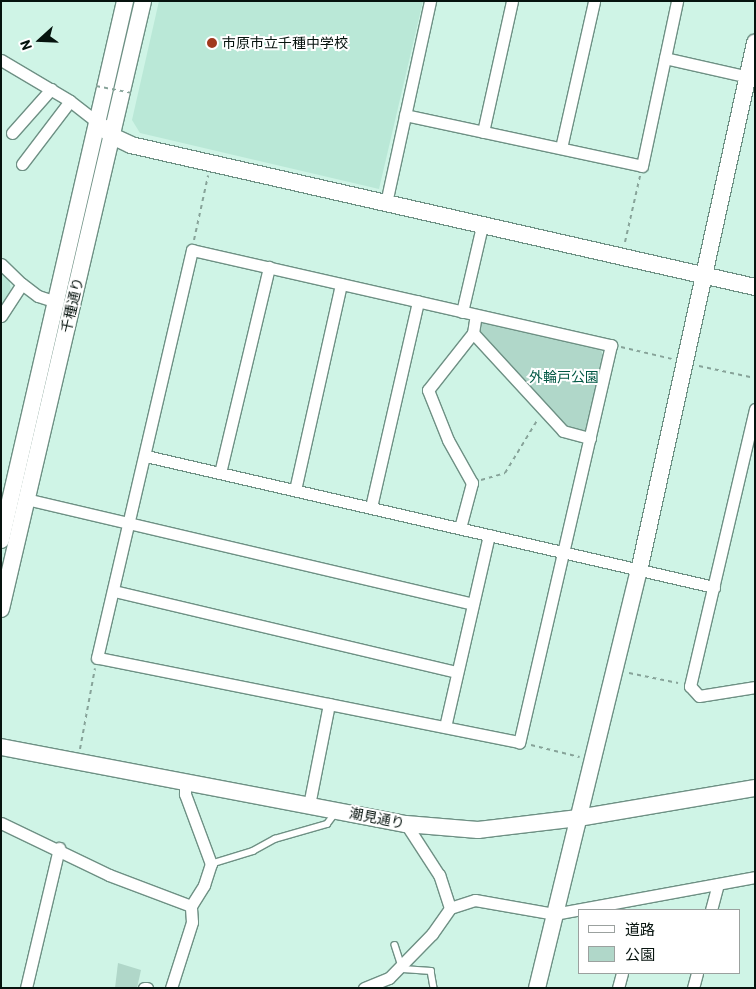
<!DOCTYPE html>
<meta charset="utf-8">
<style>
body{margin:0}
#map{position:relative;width:756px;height:989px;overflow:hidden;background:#cff4e6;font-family:Barlow,"Noto Sans JP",sans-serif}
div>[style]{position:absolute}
.built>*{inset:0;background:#bae8d7}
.green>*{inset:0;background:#b0d7c9}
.path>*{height:2px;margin-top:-1px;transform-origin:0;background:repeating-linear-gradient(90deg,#87a399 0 4px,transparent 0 8px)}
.roads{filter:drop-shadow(1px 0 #6e9084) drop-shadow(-1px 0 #6e9084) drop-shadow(0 1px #6e9084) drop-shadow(0 -1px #6e9084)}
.lane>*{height:5.5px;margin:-2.75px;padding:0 2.75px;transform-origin:2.75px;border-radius:2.75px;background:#fff}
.street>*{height:11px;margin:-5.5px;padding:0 5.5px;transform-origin:5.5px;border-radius:5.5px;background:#fff}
.secondary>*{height:16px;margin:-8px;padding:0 8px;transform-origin:8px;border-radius:8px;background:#fff}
.path-bridge>*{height:2px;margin-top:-1px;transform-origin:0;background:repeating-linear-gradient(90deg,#87a399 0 4px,transparent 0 8px)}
.dots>*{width:14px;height:14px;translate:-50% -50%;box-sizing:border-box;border:2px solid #fff;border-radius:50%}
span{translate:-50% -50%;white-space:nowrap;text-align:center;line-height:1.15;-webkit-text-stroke:4px #fff;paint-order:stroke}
.poi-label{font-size:14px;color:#06130e}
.left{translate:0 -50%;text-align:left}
.street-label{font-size:14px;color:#06130e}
.park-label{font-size:14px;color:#015743}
.frame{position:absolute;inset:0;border:2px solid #06130e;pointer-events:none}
.legend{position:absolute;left:578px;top:909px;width:162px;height:65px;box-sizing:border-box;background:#fff;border:1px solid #9ba19f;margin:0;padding:6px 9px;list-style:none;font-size:15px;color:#06130e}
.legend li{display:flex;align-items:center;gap:10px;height:25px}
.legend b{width:25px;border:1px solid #9ba19f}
.north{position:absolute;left:15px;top:15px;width:50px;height:50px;-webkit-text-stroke:4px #fff;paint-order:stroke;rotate:250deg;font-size:14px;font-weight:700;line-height:20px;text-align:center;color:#06130e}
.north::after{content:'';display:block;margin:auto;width:18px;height:22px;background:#06130e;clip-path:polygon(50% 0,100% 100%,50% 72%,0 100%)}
</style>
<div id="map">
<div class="built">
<i style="clip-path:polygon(159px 1px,423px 1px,379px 189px,140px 133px,132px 120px)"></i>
<i style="clip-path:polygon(1px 270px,9px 278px,11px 291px,1px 306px)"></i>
</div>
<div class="green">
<i style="clip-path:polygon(482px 323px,601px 350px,603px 356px,587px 430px,582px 432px,564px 428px,479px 334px,479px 326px)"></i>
<i style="clip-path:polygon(118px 963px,141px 970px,137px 988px,115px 988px)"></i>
</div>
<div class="path">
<i style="left:194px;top:240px;width:66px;rotate:-77.7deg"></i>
<i style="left:625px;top:242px;width:68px;rotate:-77.2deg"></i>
<i style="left:621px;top:347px;width:52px;rotate:13.2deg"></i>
<i style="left:699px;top:366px;width:57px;rotate:12.1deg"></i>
<i style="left:481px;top:480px;width:25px;rotate:-16deg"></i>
<i style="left:505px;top:473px;width:63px;rotate:-58.6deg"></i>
<i style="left:629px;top:673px;width:50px;rotate:11.5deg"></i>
<i style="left:531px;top:745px;width:50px;rotate:13.8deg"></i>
<i style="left:80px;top:749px;width:82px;rotate:-79.5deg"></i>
</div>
<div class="roads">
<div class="lane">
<i style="left:211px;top:864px;width:44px;rotate:-17.2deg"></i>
<i style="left:253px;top:851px;width:25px;rotate:-29deg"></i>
<i style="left:275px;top:839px;width:54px;rotate:-16.1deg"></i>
<i style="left:327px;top:824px;width:15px;rotate:-53deg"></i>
<i style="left:395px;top:945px;width:25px;rotate:72deg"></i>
<i style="left:403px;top:969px;width:28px;rotate:4deg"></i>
<i style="left:431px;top:971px;width:17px;rotate:80deg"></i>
</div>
<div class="street">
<i style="left:665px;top:58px;width:90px;rotate:12.8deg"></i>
<i style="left:1px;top:60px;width:80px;rotate:30.7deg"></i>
<i style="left:70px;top:101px;width:34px;rotate:38deg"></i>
<i style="left:405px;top:115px;width:242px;rotate:12.1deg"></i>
<i style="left:642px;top:166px;width:169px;rotate:-78deg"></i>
<i style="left:483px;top:132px;width:134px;rotate:-77.5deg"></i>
<i style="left:12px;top:133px;width:59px;rotate:-48.4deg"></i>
<i style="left:561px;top:148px;width:151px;rotate:-77.3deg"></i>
<i style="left:22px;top:164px;width:79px;rotate:-52.7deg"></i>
<i style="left:386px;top:203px;width:207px;rotate:-77.7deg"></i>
<i style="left:192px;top:250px;width:430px;rotate:12.8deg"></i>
<i style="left:611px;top:345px;width:408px;rotate:103deg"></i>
<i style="left:519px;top:742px;width:430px;rotate:-168.7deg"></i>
<i style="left:97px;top:658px;width:419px;rotate:-76.9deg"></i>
<i style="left:1px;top:264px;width:29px;rotate:44deg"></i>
<i style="left:22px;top:284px;width:20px;rotate:37deg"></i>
<i style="left:38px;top:296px;width:19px;rotate:18deg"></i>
<i style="left:462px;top:312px;width:88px;rotate:-76.9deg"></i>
<i style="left:1px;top:316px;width:38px;rotate:-57deg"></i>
<i style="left:473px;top:333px;width:133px;rotate:47.4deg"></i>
<i style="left:563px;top:431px;width:28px;rotate:15deg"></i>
<i style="left:755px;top:409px;width:285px;rotate:103.2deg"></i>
<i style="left:690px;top:686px;width:13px;rotate:48deg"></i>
<i style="left:699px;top:696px;width:57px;rotate:-9.1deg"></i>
<i style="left:146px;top:456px;width:583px;rotate:12.99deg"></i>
<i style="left:220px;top:473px;width:212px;rotate:-76.6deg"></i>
<i style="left:295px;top:490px;width:211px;rotate:-77.4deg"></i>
<i style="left:26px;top:499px;width:459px;rotate:13.2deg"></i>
<i style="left:371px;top:507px;width:211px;rotate:-77.1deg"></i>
<i style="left:460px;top:528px;width:47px;rotate:-75.1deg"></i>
<i style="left:472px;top:483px;width:49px;rotate:-119.2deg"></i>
<i style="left:448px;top:440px;width:54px;rotate:-111.8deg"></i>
<i style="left:428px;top:390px;width:73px;rotate:-51.7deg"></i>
<i style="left:473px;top:333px;width:18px;rotate:-81deg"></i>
<i style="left:114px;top:591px;width:352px;rotate:13.3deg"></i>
<i style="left:445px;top:727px;width:197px;rotate:-77.1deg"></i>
<i style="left:309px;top:805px;width:103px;rotate:-78.8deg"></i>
<i style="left:1px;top:823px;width:120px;rotate:25.7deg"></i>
<i style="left:109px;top:875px;width:88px;rotate:20.7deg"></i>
<i style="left:450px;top:908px;width:26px;rotate:-18deg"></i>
<i style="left:475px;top:900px;width:80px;rotate:10deg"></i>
<i style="left:554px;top:914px;width:204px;rotate:-10.4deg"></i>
<i style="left:711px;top:910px;width:27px;rotate:-75deg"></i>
<i style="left:26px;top:988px;width:144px;rotate:-76.7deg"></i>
<i style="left:144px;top:988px;width:3px"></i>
<i style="left:171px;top:988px;width:69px;rotate:-72.3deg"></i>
<i style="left:192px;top:922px;width:16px;rotate:-94deg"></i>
<i style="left:191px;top:906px;width:25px;rotate:-58deg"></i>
<i style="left:204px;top:885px;width:22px;rotate:-72deg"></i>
<i style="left:211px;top:864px;width:75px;rotate:-110.4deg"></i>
<i style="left:185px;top:794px;width:12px;rotate:-90deg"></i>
<i style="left:364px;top:988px;width:27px;rotate:-22deg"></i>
<i style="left:389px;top:978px;width:62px;rotate:-45.7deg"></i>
<i style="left:432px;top:934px;width:32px;rotate:-55deg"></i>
<i style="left:450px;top:908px;width:35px;rotate:-108deg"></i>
<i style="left:439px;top:875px;width:61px;rotate:-122.9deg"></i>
<i style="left:618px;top:988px;width:16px;rotate:-75deg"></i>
<i style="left:693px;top:988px;width:16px;rotate:-75deg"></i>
</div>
<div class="secondary">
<i style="left:97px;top:122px;width:21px;rotate:43deg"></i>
<i style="left:112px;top:136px;width:21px;rotate:25deg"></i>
<i style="left:131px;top:145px;width:640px;rotate:12.82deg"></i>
<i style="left:1px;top:540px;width:553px;rotate:-77.04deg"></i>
<i style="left:1px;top:609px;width:624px;rotate:-76.85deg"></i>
<i style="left:1px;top:747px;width:412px;rotate:10.8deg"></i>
<i style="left:406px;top:824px;width:72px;rotate:4.8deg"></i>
<i style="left:478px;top:830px;width:101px;rotate:-6.8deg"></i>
<i style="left:578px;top:818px;width:180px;rotate:-9.6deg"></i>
<i style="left:537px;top:988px;width:429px;rotate:-76.3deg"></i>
<i style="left:639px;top:571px;width:541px;rotate:-77.61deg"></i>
</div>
</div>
<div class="path-bridge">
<i style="left:96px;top:86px;width:36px;rotate:11deg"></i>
</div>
<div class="dots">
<i style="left:212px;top:43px;background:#a1391d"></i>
</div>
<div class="poi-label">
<span class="left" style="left:222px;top:43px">市原市立千種中学校</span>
</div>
<div class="street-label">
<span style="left:72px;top:305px;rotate:-77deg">千種通り</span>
<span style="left:377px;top:818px;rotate:11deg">潮見通り</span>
</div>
<div class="park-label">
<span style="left:564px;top:377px">外輪戸公園</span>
</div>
<div class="frame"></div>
<ul class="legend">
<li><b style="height:6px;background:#fff"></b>道路</li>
<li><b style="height:14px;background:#b0d7c9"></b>公園</li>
</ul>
<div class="north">N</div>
</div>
